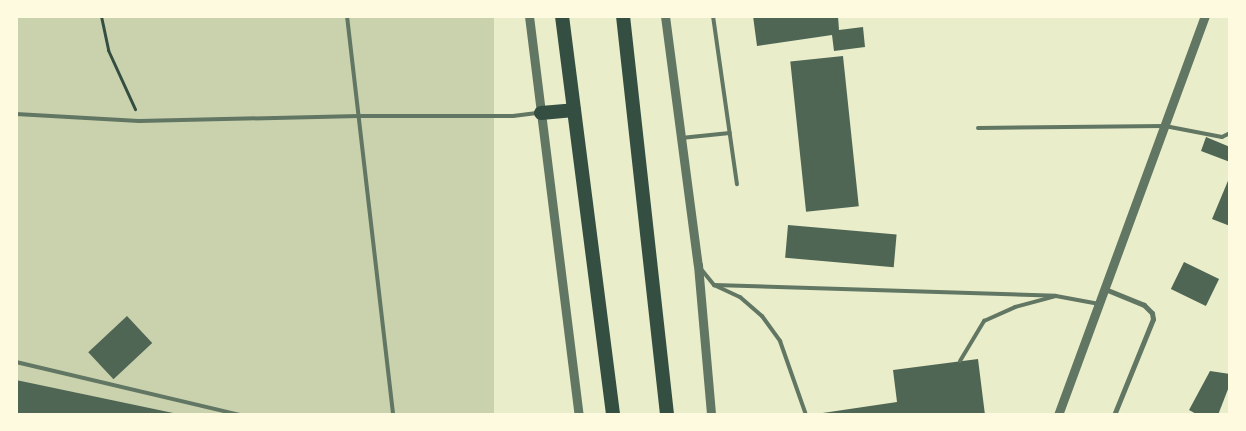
<!DOCTYPE html>
<style>
body{margin:0}
#map{position:relative;width:1246px;height:431px;overflow:hidden;background:#e9edc9;font-family:Georgia,serif}
div>[style]{position:absolute}
.green>*{inset:0;background:#cad2ad;transform-origin:0 0}
.building>*{inset:0;background:#4f6655;transform-origin:0 0}
.path>*{height:3px;margin:-1.5px;padding:0 1.5px;transform-origin:1.5px;border-radius:1.5px;background:#344e41}
.service>*{height:4px;margin:-2px;padding:0 2px;transform-origin:2px;border-radius:2px;background:#617663}
.minor>*{height:5px;margin:-2.5px;padding:0 2.5px;transform-origin:2.5px;border-radius:2.5px;background:#617663}
.tertiary>*{height:9px;margin:-4.5px;padding:0 4.5px;transform-origin:4.5px;border-radius:4.5px;background:#617663}
.trunk>*{height:14px;margin:-7px;padding:0 7px;transform-origin:7px;border-radius:7px;background:#344e41}
span{translate:-50% -50%;white-space:nowrap;text-align:center;line-height:1.15;-webkit-text-stroke:4px #fefae0;paint-order:stroke}
.frame{position:absolute;inset:0;border:18px solid #fefae0;pointer-events:none}
</style>
<div id="map">
<div class="green">
<i style="left:16px;top:16px;width:478px;height:399px"></i>
</div>
<div class="building">
<i style="clip-path:polygon(753px 16px,838px 16px,839px 30px,863px 27px,865px 47px,834px 51px,832px 35px,757px 46px)"></i>
<i style="left:843px;top:56px;width:151px;height:53px;rotate:84deg"></i>
<i style="clip-path:polygon(1206px 137px,1230px 147px,1230px 162px,1201px 151px)"></i>
<i style="clip-path:polygon(1230px 176px,1230px 226px,1212px 219px)"></i>
<i style="left:788px;top:225px;width:109px;height:33px;rotate:5deg"></i>
<i style="left:1184px;top:262px;width:39px;height:30px;rotate:26deg"></i>
<i style="left:127px;top:316px;width:37px;height:53px;rotate:47deg"></i>
<i style="clip-path:polygon(978px 359px,985px 415px,809px 415px,897px 402px,893px 370px)"></i>
<i style="clip-path:polygon(1210px 371px,1230px 374px,1230px 384px,1218px 415px,1198px 415px,1189px 410px)"></i>
<i style="clip-path:polygon(16px 380px,178px 414px,178px 415px,16px 415px)"></i>
</div>
<div class="path">
<i style="left:101px;top:16px;width:35px;rotate:78deg"></i>
<i style="left:108px;top:50px;width:65px;rotate:65.4deg"></i>
</div>
<div class="service">
<i style="left:347px;top:16px;width:402px;rotate:83.4deg"></i>
<i style="left:713px;top:16px;width:170px;rotate:81.9deg"></i>
<i style="left:16px;top:114px;width:123px;rotate:3.3deg"></i>
<i style="left:139px;top:121px;width:220px;rotate:-1.3deg"></i>
<i style="left:359px;top:116px;width:154px"></i>
<i style="left:513px;top:116px;width:26px;rotate:-7deg"></i>
<i style="left:978px;top:128px;width:187px;rotate:-0.6deg"></i>
<i style="left:1165px;top:126px;width:58px;rotate:10.9deg"></i>
<i style="left:1222px;top:137px;width:9px;rotate:-27deg"></i>
<i style="left:681px;top:138px;width:49px;rotate:-5.8deg"></i>
<i style="left:701px;top:269px;width:21px;rotate:51deg"></i>
<i style="left:714px;top:285px;width:29px;rotate:25deg"></i>
<i style="left:740px;top:297px;width:29px;rotate:41deg"></i>
<i style="left:762px;top:316px;width:31px;rotate:54deg"></i>
<i style="left:780px;top:341px;width:78px;rotate:70.6deg"></i>
<i style="left:714px;top:285px;width:342px;rotate:1.8deg"></i>
<i style="left:960px;top:361px;width:47px;rotate:-59deg"></i>
<i style="left:984px;top:321px;width:34px;rotate:-24deg"></i>
<i style="left:1015px;top:307px;width:42px;rotate:-15deg"></i>
<i style="left:1056px;top:296px;width:44px;rotate:10.5deg"></i>
<i style="left:16px;top:362px;width:231px;rotate:13.3deg"></i>
</div>
<div class="minor">
<i style="left:1105px;top:289px;width:42px;rotate:22.3deg"></i>
<i style="left:1144px;top:305px;width:11px;rotate:45deg"></i>
<i style="left:1152px;top:313px;width:6px;rotate:81deg"></i>
<i style="left:1153px;top:319px;width:104px;rotate:112.1deg"></i>
</div>
<div class="tertiary">
<i style="left:529px;top:16px;width:402px;rotate:82.9deg"></i>
<i style="left:665px;top:16px;width:251px;rotate:82.5deg"></i>
<i style="left:698px;top:265px;width:151px;rotate:85deg"></i>
<i style="left:1058px;top:415px;width:425px;rotate:-69.8deg"></i>
</div>
<div class="trunk">
<i style="left:562px;top:16px;width:402px;rotate:82.7deg"></i>
<i style="left:623px;top:16px;width:401px;rotate:83.7deg"></i>
<i style="left:541px;top:113px;width:33px;rotate:-5deg"></i>
</div>
<div class="frame"></div>
</div>
